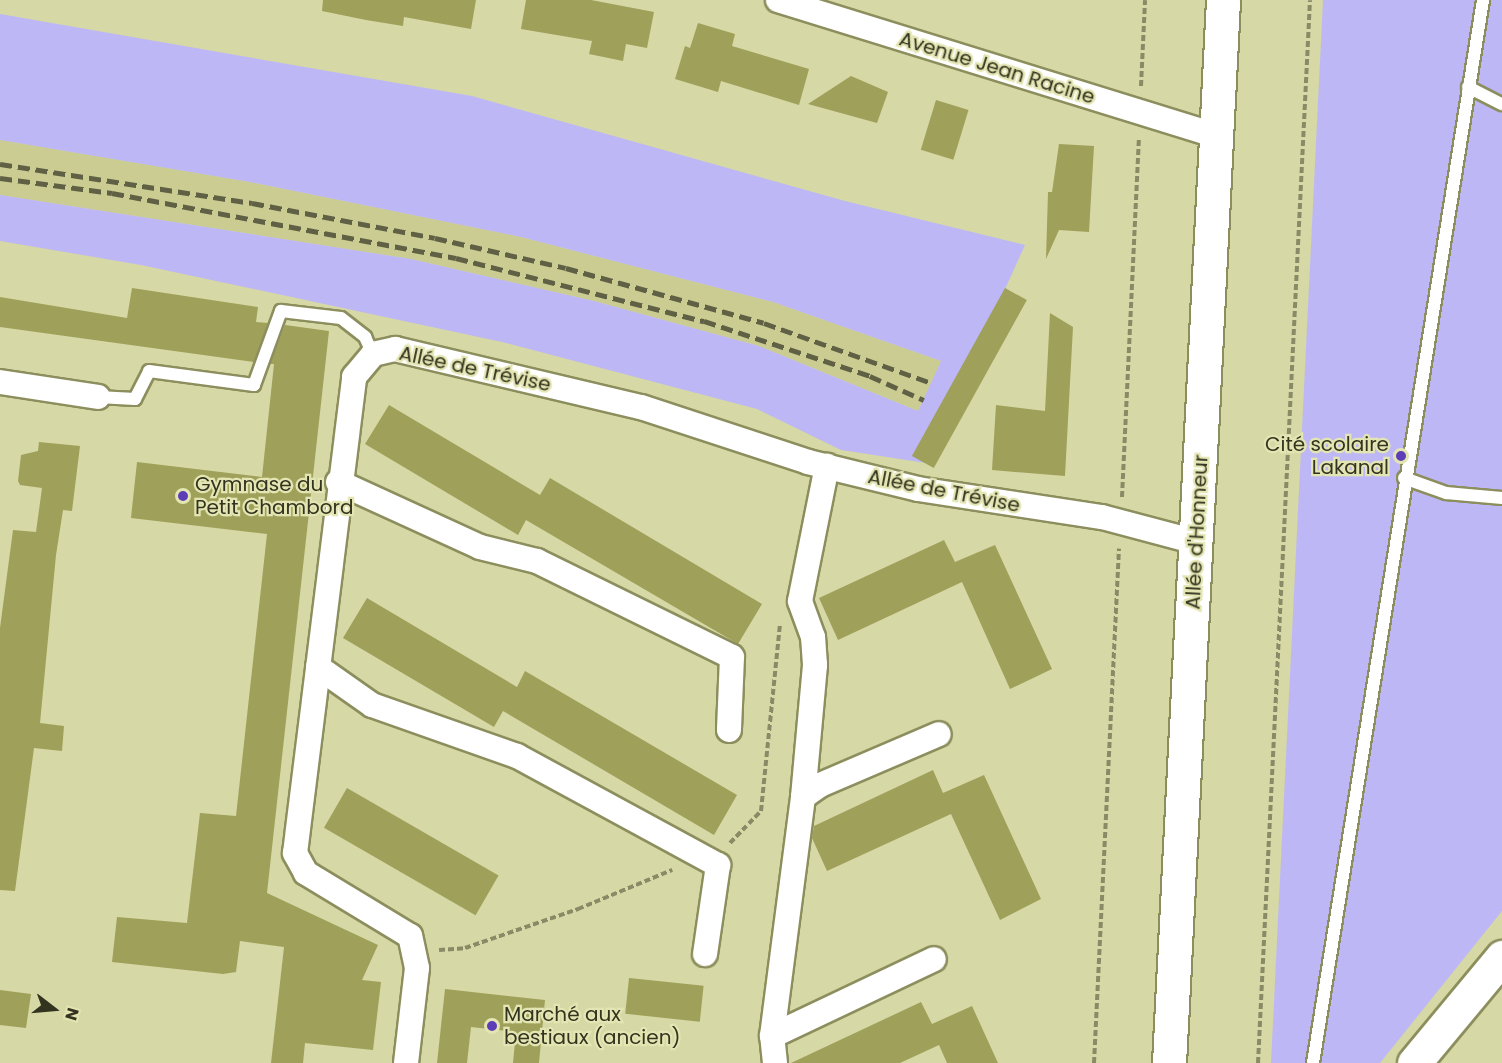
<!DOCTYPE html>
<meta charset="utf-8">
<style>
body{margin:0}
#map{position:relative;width:1502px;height:1063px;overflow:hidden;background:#d6d8a5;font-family:Poppins,sans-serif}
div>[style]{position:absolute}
.built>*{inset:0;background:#cbcc92}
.green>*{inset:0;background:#bdb7f5}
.building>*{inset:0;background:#9fa05a;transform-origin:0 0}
.path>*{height:4px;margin-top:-2px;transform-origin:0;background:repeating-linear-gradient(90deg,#898b66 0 6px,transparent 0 9px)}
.roads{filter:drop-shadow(2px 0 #8c8e5d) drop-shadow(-2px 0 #8c8e5d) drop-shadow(0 2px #8c8e5d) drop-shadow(0 -2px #8c8e5d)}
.service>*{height:12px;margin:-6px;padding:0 6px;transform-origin:6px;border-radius:6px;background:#fff}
.minor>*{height:24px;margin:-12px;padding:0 12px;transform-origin:12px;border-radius:12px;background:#fff}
.secondary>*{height:33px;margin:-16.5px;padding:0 16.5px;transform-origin:16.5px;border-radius:16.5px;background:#fff}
.rail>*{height:4.5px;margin-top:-2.25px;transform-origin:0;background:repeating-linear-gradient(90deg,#606144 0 12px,transparent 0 18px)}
.dots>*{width:16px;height:16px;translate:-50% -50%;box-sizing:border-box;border:3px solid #e3e5b2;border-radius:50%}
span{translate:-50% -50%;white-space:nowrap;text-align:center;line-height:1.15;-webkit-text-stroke:4.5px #e3e5b2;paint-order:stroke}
.street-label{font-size:20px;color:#33341f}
.poi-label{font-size:20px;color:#33341f}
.right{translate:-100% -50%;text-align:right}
.left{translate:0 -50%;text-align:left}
.north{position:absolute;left:24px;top:979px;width:60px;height:60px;-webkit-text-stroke:4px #e3e5b2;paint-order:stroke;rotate:106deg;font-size:16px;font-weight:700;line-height:24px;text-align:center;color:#33341f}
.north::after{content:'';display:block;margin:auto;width:21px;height:27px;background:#33341f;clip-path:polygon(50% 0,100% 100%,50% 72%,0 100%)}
</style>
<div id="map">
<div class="built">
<i style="clip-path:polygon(0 140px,250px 182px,521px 237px,773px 302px,941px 361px,918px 411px,759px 346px,594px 301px,411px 259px,0 195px)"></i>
</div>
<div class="green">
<i style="clip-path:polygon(1323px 0,1502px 0,1502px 911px,1380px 1063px,1271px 1063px)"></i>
<i style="clip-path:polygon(0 14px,472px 96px,845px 201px,1025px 245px,926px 463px,841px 450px,757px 409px,502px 342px,141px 265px,0 241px,0 195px,411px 259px,594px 301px,759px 346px,918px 411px,941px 361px,773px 302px,521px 237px,250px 182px,0 140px)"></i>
</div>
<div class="building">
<i style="clip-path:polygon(323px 0,476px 0,471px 29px,404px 17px,403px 26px,366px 20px,322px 11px)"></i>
<i style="clip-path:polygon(526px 0,591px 0,654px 12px,647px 48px,626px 44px,623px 61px,589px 54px,592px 41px,521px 29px)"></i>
<i style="clip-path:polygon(698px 23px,735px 34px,732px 46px,809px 69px,799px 105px,721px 81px,718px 92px,675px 79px,685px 46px,690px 48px)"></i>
<i style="clip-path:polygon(851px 76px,888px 92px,877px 123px,808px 104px)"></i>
<i style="left:936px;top:100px;width:34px;height:52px;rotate:17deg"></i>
<i style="clip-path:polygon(1059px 144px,1094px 146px,1089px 232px,1059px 230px,1046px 259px,1048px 192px,1052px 192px)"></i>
<i style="clip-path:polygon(132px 288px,258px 307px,256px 322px,268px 323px,254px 362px,0 327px,0 297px,127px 318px)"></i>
<i style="left:1005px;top:288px;width:25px;height:192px;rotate:29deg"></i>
<i style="clip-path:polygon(1050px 313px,1073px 327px,1065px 476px,992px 470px,996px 405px,1045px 411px)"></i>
<i style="clip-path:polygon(285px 325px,329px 331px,267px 893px,378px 945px,362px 980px,381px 982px,373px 1050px,305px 1043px,303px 1063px,271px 1063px,284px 947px,240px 941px,236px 972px,223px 974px,112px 962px,117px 917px,187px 923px,200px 813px,236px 816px,267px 534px,131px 518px,137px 462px,262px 477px,274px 364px,270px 364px)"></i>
<i style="clip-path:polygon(389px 405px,540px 495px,550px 478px,762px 604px,738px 644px,526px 520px,518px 535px,365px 444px)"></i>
<i style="clip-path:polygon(39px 442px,80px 446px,72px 511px,63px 510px,56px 555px,40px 723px,64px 726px,62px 751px,34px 748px,15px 891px,0 890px,0 628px,13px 530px,36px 532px,42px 488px,20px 485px,18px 481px,21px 455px,38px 451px)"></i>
<i style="clip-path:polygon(944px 540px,955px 562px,995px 545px,1052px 669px,1010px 689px,962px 582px,838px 640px,819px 598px)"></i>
<i style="clip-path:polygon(367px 598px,517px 687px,525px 671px,737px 795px,714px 835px,503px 711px,494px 727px,343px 638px)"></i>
<i style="clip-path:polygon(933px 770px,943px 793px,984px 775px,1041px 899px,1000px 920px,951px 814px,827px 871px,812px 838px,814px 826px)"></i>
<i style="left:347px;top:788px;width:175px;height:46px;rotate:30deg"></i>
<i style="left:629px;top:978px;width:75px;height:36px;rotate:6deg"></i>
<i style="clip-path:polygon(445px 989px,545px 1000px,539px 1063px,513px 1063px,516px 1032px,471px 1027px,467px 1063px,437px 1063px)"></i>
<i style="clip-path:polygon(0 990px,31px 994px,26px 1028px,0 1025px)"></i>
<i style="clip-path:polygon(921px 1002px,932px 1024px,972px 1006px,998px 1063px,947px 1063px,939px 1045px,900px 1063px,791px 1063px)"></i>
</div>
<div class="path">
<i style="left:1141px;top:86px;width:86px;rotate:-87.3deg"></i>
<i style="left:1122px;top:497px;width:358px;rotate:-87.3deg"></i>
<i style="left:730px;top:843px;width:45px;rotate:-45.9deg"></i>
<i style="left:761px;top:811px;width:188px;rotate:-84.2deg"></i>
<i style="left:439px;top:950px;width:26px;rotate:-4deg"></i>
<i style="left:465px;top:948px;width:120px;rotate:-19deg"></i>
<i style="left:578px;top:909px;width:102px;rotate:-22.5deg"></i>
<i style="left:1094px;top:1063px;width:515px;rotate:-87.22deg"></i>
<i style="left:1258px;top:1063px;width:1064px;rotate:-87.2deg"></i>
</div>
<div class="roads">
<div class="service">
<i style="left:1468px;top:87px;width:38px;rotate:27deg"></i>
<i style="left:98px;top:397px;width:37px;rotate:3deg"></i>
<i style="left:135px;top:399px;width:31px;rotate:-63deg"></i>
<i style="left:149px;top:371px;width:106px;rotate:7.6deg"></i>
<i style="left:254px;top:385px;width:79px;rotate:-70deg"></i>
<i style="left:281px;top:311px;width:60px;rotate:6.7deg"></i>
<i style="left:341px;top:318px;width:31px;rotate:38deg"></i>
<i style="left:365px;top:337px;width:19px;rotate:65deg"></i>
<i style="left:1404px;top:478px;width:45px;rotate:19.7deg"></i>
<i style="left:1446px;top:493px;width:56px;rotate:5.1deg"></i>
<i style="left:1313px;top:1063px;width:1077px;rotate:-80.91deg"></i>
</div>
<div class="minor">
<i style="left:778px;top:0;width:460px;rotate:17.2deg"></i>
<i style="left:0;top:382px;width:99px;rotate:8.7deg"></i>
<i style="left:338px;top:482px;width:156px;rotate:24.6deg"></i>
<i style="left:480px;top:547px;width:59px;rotate:13.8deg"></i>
<i style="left:537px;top:561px;width:217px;rotate:26.2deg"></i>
<i style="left:732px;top:657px;width:73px;rotate:92.4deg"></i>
<i style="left:318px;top:667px;width:66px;rotate:35.1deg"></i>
<i style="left:372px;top:705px;width:154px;rotate:19.4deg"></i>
<i style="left:517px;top:756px;width:229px;rotate:28.5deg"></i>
<i style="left:718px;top:865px;width:90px;rotate:98.3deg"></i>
<i style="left:803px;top:797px;width:133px;rotate:-84.8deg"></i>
<i style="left:815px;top:665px;width:28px;rotate:-94deg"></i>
<i style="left:813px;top:637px;width:38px;rotate:-110deg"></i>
<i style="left:800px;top:601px;width:138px;rotate:-78.7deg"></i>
<i style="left:772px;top:1036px;width:241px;rotate:-82.6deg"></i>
<i style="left:803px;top:797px;width:21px;rotate:-35deg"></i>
<i style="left:820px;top:785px;width:129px;rotate:-23.2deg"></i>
<i style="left:406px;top:1063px;width:96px;rotate:-83.4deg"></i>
<i style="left:417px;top:968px;width:33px;rotate:-102deg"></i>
<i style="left:410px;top:936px;width:122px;rotate:-148.8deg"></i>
<i style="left:306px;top:873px;width:23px;rotate:-119deg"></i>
<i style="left:295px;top:853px;width:480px;rotate:-82.9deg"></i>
<i style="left:354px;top:377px;width:30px;rotate:-50deg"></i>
<i style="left:373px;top:354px;width:23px;rotate:-13deg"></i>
<i style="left:395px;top:349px;width:253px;rotate:13.3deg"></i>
<i style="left:641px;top:407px;width:176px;rotate:18.2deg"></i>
<i style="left:808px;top:462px;width:113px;rotate:13.8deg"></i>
<i style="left:918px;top:489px;width:186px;rotate:8.7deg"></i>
<i style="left:1102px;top:517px;width:97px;rotate:14.9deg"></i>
<i style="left:775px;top:1063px;width:27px;rotate:-96deg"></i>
<i style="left:772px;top:1036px;width:179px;rotate:-25.4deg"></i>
</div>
<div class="secondary">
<i style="left:1169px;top:1063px;width:1064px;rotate:-87.09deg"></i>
<i style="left:1414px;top:1063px;width:138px;rotate:-50.3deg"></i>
</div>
</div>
<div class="rail">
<i style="left:0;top:164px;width:255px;rotate:8.8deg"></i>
<i style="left:252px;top:203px;width:186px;rotate:10.8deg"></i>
<i style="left:435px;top:238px;width:134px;rotate:12.9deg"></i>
<i style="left:566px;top:268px;width:205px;rotate:15.5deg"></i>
<i style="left:764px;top:323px;width:178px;rotate:19.7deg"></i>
<i style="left:0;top:178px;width:113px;rotate:7.6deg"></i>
<i style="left:112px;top:193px;width:350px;rotate:10.7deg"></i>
<i style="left:456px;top:258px;width:256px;rotate:14.3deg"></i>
<i style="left:704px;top:321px;width:175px;rotate:18.3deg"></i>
<i style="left:870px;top:376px;width:59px;rotate:24deg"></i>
</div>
<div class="dots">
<i style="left:1401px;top:456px;background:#5d3eb6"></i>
<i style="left:183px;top:496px;background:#5d3eb6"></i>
<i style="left:492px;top:1026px;background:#5d3eb6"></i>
</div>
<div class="street-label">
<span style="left:997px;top:68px;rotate:17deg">Avenue Jean Racine</span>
<span style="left:475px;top:369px;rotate:12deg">Allée de Trévise</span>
<span style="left:944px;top:491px;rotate:11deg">Allée de Trévise</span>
<span style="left:1197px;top:532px;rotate:-87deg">Allée d'Honneur</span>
</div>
<div class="poi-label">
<span class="right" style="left:1389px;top:456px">Cité scolaire<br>Lakanal</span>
<span class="left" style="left:195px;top:496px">Gymnase du<br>Petit Chambord</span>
<span class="left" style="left:504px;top:1026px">Marché aux<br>bestiaux (ancien)</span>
</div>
<div class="north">N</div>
</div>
